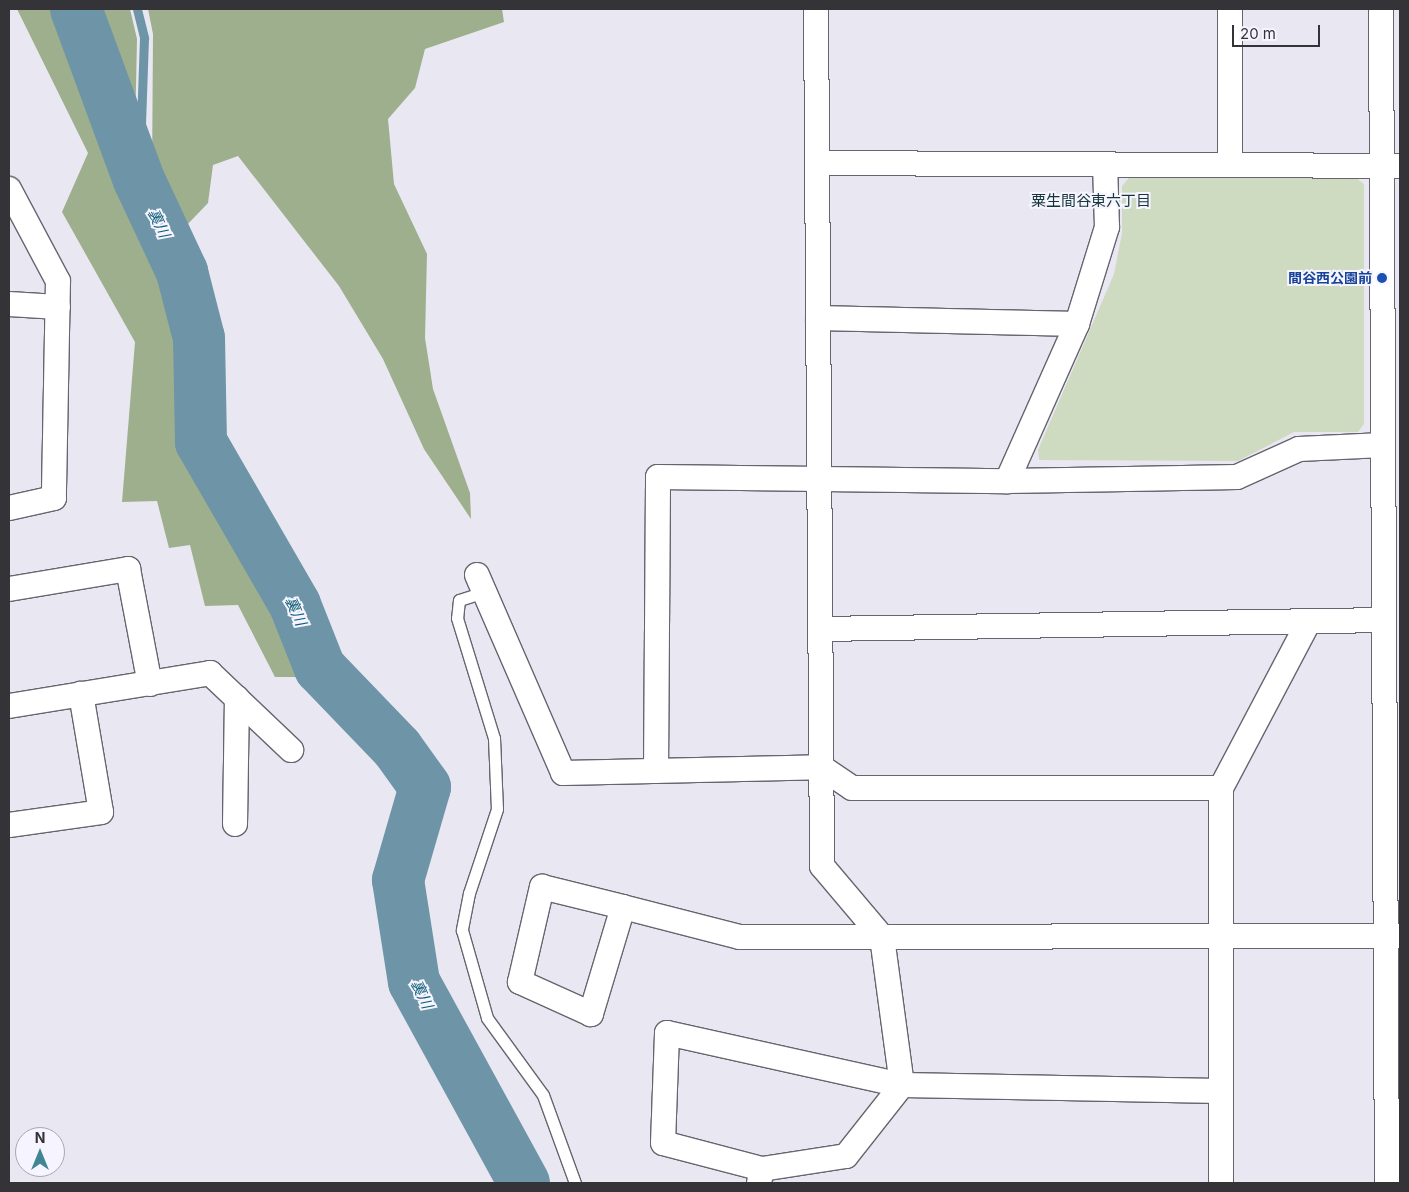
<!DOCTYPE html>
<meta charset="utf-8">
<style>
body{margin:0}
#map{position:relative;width:1409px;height:1192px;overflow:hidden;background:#e9e7f2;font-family:Inter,"Noto Sans JP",sans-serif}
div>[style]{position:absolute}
.green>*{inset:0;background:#cedbc1}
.forest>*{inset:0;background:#9eaf8d}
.stream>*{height:9px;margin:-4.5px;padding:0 4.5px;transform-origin:4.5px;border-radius:4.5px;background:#6d95a7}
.river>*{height:52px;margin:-26px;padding:0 26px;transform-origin:26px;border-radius:26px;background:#6d95a7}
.roads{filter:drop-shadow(1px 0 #66656f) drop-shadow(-1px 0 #66656f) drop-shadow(0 1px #66656f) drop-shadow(0 -1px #66656f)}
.lane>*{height:11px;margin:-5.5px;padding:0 5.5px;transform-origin:5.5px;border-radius:5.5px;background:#fff}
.street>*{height:24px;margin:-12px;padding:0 12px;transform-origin:12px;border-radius:12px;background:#fff}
.dots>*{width:14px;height:14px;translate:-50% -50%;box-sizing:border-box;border:2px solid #f6f4fe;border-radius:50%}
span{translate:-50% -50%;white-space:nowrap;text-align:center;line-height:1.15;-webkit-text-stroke:4px #f6f4fe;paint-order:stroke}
.transit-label{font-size:14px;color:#164399;font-weight:700}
.right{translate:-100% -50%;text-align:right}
.neighbourhood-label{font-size:15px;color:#14353c}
.water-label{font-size:15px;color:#0f5e79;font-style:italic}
.frame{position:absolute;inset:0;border:10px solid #343438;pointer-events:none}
.north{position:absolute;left:15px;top:1127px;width:50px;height:50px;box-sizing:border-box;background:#f6f4fe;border:1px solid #a8a7af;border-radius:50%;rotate:0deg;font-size:14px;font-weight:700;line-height:20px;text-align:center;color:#343438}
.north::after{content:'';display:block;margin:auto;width:18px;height:22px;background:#408592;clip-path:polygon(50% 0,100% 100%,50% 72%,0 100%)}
.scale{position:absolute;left:1232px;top:25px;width:88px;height:22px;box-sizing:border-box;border:2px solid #343438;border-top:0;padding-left:6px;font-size:15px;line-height:18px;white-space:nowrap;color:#343438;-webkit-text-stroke:4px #f6f4fe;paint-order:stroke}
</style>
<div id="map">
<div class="green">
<i style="clip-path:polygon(1355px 177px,1364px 184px,1364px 424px,1358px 432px,1294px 432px,1238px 461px,1039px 460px,1038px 450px,1114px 274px,1122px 233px,1122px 186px,1129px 178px)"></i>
</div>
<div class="forest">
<i style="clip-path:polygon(17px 9px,64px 9px,127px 181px,174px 274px,193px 444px,216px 499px,276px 594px,307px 677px,275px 677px,238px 605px,205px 606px,190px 545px,169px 548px,157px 501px,122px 502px,135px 342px,62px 212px,88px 153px)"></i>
<i style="clip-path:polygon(93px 9px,130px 9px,137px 39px,135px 133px)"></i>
<i style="clip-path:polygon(148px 9px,502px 9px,504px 22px,425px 49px,415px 88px,388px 119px,394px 184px,427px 254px,425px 338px,433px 389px,470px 493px,471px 519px,424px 449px,383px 359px,339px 286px,238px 156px,213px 165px,208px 203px,185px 227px,152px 177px,153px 34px)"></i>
</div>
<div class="stream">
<i style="left:137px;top:9px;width:30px;rotate:76deg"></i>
<i style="left:144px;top:38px;width:142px;rotate:92deg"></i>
</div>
<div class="river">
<i style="left:76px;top:9px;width:182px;rotate:69.8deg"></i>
<i style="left:139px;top:180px;width:102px;rotate:64.9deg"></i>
<i style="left:182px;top:272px;width:68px;rotate:75.6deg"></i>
<i style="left:199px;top:338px;width:104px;rotate:88.9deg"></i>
<i style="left:201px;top:442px;width:188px;rotate:60deg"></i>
<i style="left:295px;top:605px;width:68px;rotate:68.4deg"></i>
<i style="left:320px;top:668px;width:111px;rotate:46.1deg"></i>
<i style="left:397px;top:748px;width:48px;rotate:54.3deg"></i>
<i style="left:425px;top:787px;width:97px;rotate:106.2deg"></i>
<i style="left:398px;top:880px;width:103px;rotate:81.1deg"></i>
<i style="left:414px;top:982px;width:229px;rotate:61.3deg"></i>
</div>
<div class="roads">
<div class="lane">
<i style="left:484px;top:592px;width:26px;rotate:162deg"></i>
<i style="left:459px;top:600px;width:18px;rotate:96deg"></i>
<i style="left:457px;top:618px;width:126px;rotate:72.9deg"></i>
<i style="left:494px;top:738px;width:71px;rotate:87.6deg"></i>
<i style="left:497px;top:809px;width:89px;rotate:108.4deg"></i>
<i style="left:469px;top:893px;width:38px;rotate:101deg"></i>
<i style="left:462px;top:930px;width:91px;rotate:74.1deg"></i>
<i style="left:487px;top:1018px;width:95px;rotate:54deg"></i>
<i style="left:543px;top:1095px;width:94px;rotate:70deg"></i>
</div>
<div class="street">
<i style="left:1230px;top:9px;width:156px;rotate:90deg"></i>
<i style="left:1381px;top:9px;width:1174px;rotate:89.71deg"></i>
<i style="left:817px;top:163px;width:583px;rotate:0.29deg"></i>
<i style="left:9px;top:189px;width:104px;rotate:62deg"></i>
<i style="left:58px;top:281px;width:217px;rotate:91.1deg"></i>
<i style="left:54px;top:498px;width:46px;rotate:167.5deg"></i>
<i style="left:9px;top:304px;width:49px;rotate:3.5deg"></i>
<i style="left:818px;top:318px;width:259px;rotate:1.3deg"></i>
<i style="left:1077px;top:324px;width:172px;rotate:114deg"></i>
<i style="left:1077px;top:324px;width:102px;rotate:-72.8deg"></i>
<i style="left:1107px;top:227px;width:63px;rotate:-91.8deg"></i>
<i style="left:477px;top:575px;width:216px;rotate:66.5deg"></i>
<i style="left:563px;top:773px;width:258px;rotate:-1.3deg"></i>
<i style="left:821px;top:767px;width:37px;rotate:34deg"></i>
<i style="left:852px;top:788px;width:369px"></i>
<i style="left:1221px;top:788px;width:395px;rotate:90deg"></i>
<i style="left:9px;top:589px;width:121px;rotate:-9.5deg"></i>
<i style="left:128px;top:569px;width:117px;rotate:79.2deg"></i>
<i style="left:820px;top:629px;width:564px;rotate:-0.91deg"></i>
<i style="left:9px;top:706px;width:204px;rotate:-9.3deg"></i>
<i style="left:210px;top:673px;width:112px;rotate:43.5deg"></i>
<i style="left:656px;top:771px;width:294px;rotate:-89.6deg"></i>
<i style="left:658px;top:477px;width:349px;rotate:0.7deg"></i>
<i style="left:1007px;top:481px;width:230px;rotate:-1deg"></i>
<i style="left:1237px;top:477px;width:68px;rotate:-24.3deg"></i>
<i style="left:1299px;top:449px;width:84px;rotate:-2.7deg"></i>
<i style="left:1221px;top:788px;width:187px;rotate:-62.2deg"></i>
<i style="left:235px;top:824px;width:126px;rotate:-89.1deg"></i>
<i style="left:9px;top:825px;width:93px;rotate:-8deg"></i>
<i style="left:101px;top:812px;width:120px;rotate:-99.6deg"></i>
<i style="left:623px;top:907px;width:112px;rotate:106.7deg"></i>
<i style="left:591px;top:1014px;width:78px;rotate:-155.7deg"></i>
<i style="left:520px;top:982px;width:98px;rotate:-77deg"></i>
<i style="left:542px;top:887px;width:83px;rotate:13.9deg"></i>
<i style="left:623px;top:907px;width:121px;rotate:14.4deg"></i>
<i style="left:740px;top:937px;width:660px;rotate:-0.09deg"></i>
<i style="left:762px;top:1169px;width:102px;rotate:-165.3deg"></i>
<i style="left:663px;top:1143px;width:110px;rotate:-87.9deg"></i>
<i style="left:667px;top:1033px;width:241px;rotate:12.5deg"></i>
<i style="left:902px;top:1085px;width:319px;rotate:1.1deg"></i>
<i style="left:759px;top:1183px;width:14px;rotate:-78deg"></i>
<i style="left:762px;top:1169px;width:85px;rotate:-8.8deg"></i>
<i style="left:846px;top:1156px;width:90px;rotate:-51.7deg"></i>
<i style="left:902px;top:1085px;width:149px;rotate:-97.7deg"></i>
<i style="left:882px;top:937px;width:93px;rotate:-130.2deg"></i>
<i style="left:822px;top:866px;width:857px;rotate:-90.4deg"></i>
</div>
</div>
<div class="dots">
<i style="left:1382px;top:278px;background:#1a4fb4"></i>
</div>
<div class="transit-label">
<span class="right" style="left:1372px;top:278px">間谷西公園前</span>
</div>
<div class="neighbourhood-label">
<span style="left:1091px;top:201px">粟生間谷東六丁目</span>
</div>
<div class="water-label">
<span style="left:159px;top:223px;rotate:65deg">裏川</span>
<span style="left:296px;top:611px;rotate:66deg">裏川</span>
<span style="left:422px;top:994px;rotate:65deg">裏川</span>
</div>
<div class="frame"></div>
<div class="north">N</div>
<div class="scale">20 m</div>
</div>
